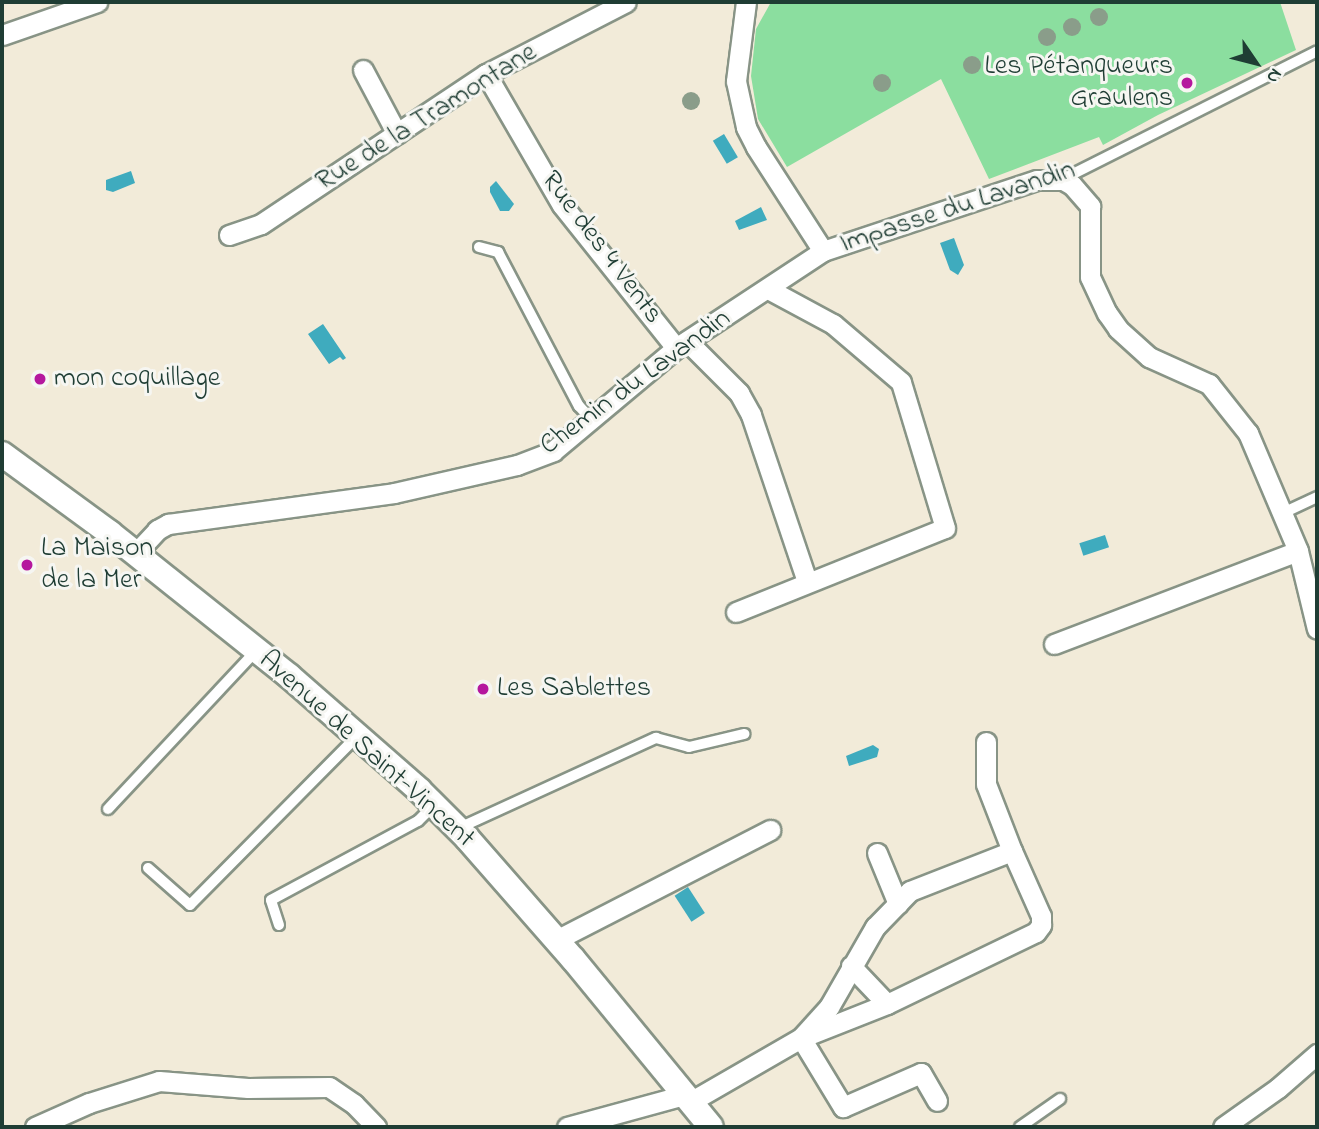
<!DOCTYPE html>
<meta charset="utf-8">
<style>
body{margin:0}
#map{position:relative;width:1319px;height:1129px;overflow:hidden;background:#f2ebd9;font-family:"Indie Flower",sans-serif}
div>[style]{position:absolute}
.green>*{inset:0;background:#8bde9f}
.water>*{inset:0;background:#3fabbe;transform-origin:0 0}
.roads{filter:drop-shadow(2px 0 #889486) drop-shadow(-2px 0 #889486) drop-shadow(0 2px #889486) drop-shadow(0 -2px #889486)}
.service>*{height:10px;margin:-5px;padding:0 5px;transform-origin:5px;border-radius:5px;background:#fff}
.minor>*{height:19px;margin:-9.5px;padding:0 9.5px;transform-origin:9.5px;border-radius:9.5px;background:#fff}
.tertiary>*{height:24px;margin:-12px;padding:0 12px;transform-origin:12px;border-radius:12px;background:#fff}
.trees>*{width:18px;height:18px;margin:-9px;border-radius:50%;background:#8a9d8a}
.dots>*{width:19px;height:19px;translate:-50% -50%;box-sizing:border-box;border:4px solid #f6f6f2;border-radius:50%}
span{translate:-50% -50%;white-space:nowrap;text-align:center;line-height:1.15;-webkit-text-stroke:6px #f6f6f2;paint-order:stroke}
.poi-label{font-size:28px;color:#1f3d34}
.right{translate:-100% -50%;text-align:right}
.left{translate:0 -50%;text-align:left}
.street-label{font-size:28px;color:#1f3d34}
.frame{position:absolute;inset:0;border:4px solid #1f3d34;pointer-events:none}
.north{position:absolute;left:1221px;top:28px;width:70px;height:70px;-webkit-text-stroke:5px #f6f6f2;paint-order:stroke;rotate:125deg;font-size:19px;font-weight:700;line-height:28px;text-align:center;color:#1f3d34}
.north::after{content:'';display:block;margin:auto;width:24px;height:32px;background:#1f3d34;clip-path:polygon(50% 0,100% 100%,50% 72%,0 100%)}
</style>
<div id="map">
<div class="green">
<i style="clip-path:polygon(771px 2px,1280px 2px,1296px 50px,1158px 115px,1103px 145px,1099px 137px,989px 179px,941px 79px,787px 167px,758px 119px,751px 76px,756px 29px)"></i>
</div>
<div class="water">
<i style="left:724px;top:134px;width:27px;height:13px;rotate:59deg"></i>
<i style="clip-path:polygon(131px 171px,135px 183px,113px 192px,106px 190px,106px 180px)"></i>
<i style="clip-path:polygon(496px 181px,514px 204px,509px 211px,500px 211px,490px 192px,490px 187px)"></i>
<i style="clip-path:polygon(761px 207px,767px 220px,739px 230px,735px 221px)"></i>
<i style="clip-path:polygon(954px 238px,964px 265px,958px 275px,950px 270px,940px 243px)"></i>
<i style="clip-path:polygon(323px 324px,346px 358px,343px 360px,340px 357px,329px 364px,308px 334px)"></i>
<i style="left:1105px;top:535px;width:13px;height:27px;rotate:72deg"></i>
<i style="clip-path:polygon(873px 745px,879px 749px,877px 757px,849px 766px,846px 756px)"></i>
<i style="left:688px;top:887px;width:31px;height:16px;rotate:57deg"></i>
</div>
<div class="roads">
<div class="service">
<i style="left:1063px;top:179px;width:284px;rotate:-26.7deg"></i>
<i style="left:479px;top:247px;width:20px;rotate:15deg"></i>
<i style="left:498px;top:252px;width:174px;rotate:62.3deg"></i>
<i style="left:579px;top:406px;width:18px;rotate:47deg"></i>
<i style="left:1283px;top:513px;width:38px;rotate:-25deg"></i>
<i style="left:108px;top:809px;width:216px;rotate:-46.9deg"></i>
<i style="left:459px;top:828px;width:217px;rotate:-24.6deg"></i>
<i style="left:656px;top:738px;width:34px;rotate:15deg"></i>
<i style="left:689px;top:747px;width:57px;rotate:-13.3deg"></i>
<i style="left:148px;top:868px;width:56px;rotate:41.4deg"></i>
<i style="left:190px;top:905px;width:239px;rotate:-45.3deg"></i>
<i style="left:279px;top:925px;width:26px;rotate:-108deg"></i>
<i style="left:271px;top:900px;width:167px;rotate:-28.3deg"></i>
<i style="left:418px;top:821px;width:23px;rotate:-45deg"></i>
<i style="left:1020px;top:1127px;width:49px;rotate:-35deg"></i>
</div>
<div class="minor">
<i style="left:2px;top:35px;width:101px;rotate:-19.2deg"></i>
<i style="left:363px;top:70px;width:72px;rotate:62deg"></i>
<i style="left:486px;top:74px;width:151px;rotate:59.9deg"></i>
<i style="left:562px;top:205px;width:183px;rotate:51.4deg"></i>
<i style="left:229px;top:235px;width:34px;rotate:-19deg"></i>
<i style="left:261px;top:224px;width:270px;rotate:-33.7deg"></i>
<i style="left:486px;top:74px;width:157px;rotate:-27.2deg"></i>
<i style="left:823px;top:251px;width:225px;rotate:-18.4deg"></i>
<i style="left:1037px;top:180px;width:26px"></i>
<i style="left:1063px;top:180px;width:10px;rotate:29deg"></i>
<i style="left:1072px;top:185px;width:28px;rotate:49deg"></i>
<i style="left:1090px;top:206px;width:71px;rotate:90deg"></i>
<i style="left:1090px;top:277px;width:40px;rotate:65deg"></i>
<i style="left:1107px;top:313px;width:19px;rotate:55deg"></i>
<i style="left:1118px;top:329px;width:42px;rotate:42.1deg"></i>
<i style="left:1149px;top:357px;width:66px;rotate:24.2deg"></i>
<i style="left:1209px;top:384px;width:63px;rotate:51.5deg"></i>
<i style="left:1248px;top:433px;width:128px;rotate:67deg"></i>
<i style="left:1298px;top:551px;width:80px;rotate:76.3deg"></i>
<i style="left:687px;top:341px;width:74px;rotate:45deg"></i>
<i style="left:739px;top:393px;width:25px;rotate:61deg"></i>
<i style="left:751px;top:415px;width:175px;rotate:71.4deg"></i>
<i style="left:135px;top:554px;width:33px;rotate:-47deg"></i>
<i style="left:157px;top:530px;width:13px;rotate:-29deg"></i>
<i style="left:168px;top:524px;width:228px;rotate:-7.8deg"></i>
<i style="left:394px;top:493px;width:126px;rotate:-12.8deg"></i>
<i style="left:517px;top:465px;width:39px;rotate:-21deg"></i>
<i style="left:553px;top:451px;width:160px;rotate:-39.9deg"></i>
<i style="left:676px;top:348px;width:176px;rotate:-33.4deg"></i>
<i style="left:823px;top:251px;width:124px;rotate:-122.8deg"></i>
<i style="left:756px;top:147px;width:22px;rotate:-117deg"></i>
<i style="left:746px;top:127px;width:47px;rotate:-102.3deg"></i>
<i style="left:736px;top:81px;width:80px;rotate:-82.8deg"></i>
<i style="left:736px;top:612px;width:225px;rotate:-21.9deg"></i>
<i style="left:945px;top:528px;width:152px;rotate:-106.8deg"></i>
<i style="left:901px;top:382px;width:89px;rotate:-139.5deg"></i>
<i style="left:833px;top:324px;width:74px;rotate:-151.7deg"></i>
<i style="left:1054px;top:644px;width:261px;rotate:-20.9deg"></i>
<i style="left:986px;top:742px;width:42px;rotate:90deg"></i>
<i style="left:986px;top:784px;width:72px;rotate:68.8deg"></i>
<i style="left:877px;top:853px;width:55px;rotate:67.6deg"></i>
<i style="left:556px;top:940px;width:241px;rotate:-27.2deg"></i>
<i style="left:851px;top:966px;width:52px;rotate:46.5deg"></i>
<i style="left:801px;top:1038px;width:81px;rotate:58.7deg"></i>
<i style="left:843px;top:1107px;width:85px;rotate:-23.6deg"></i>
<i style="left:921px;top:1073px;width:32px;rotate:60deg"></i>
<i style="left:690px;top:1102px;width:128px;rotate:-30deg"></i>
<i style="left:801px;top:1038px;width:92px;rotate:-21.6deg"></i>
<i style="left:887px;top:1004px;width:165px;rotate:-25.8deg"></i>
<i style="left:1036px;top:932px;width:9px;rotate:-54deg"></i>
<i style="left:1041px;top:925px;width:9px;rotate:-90deg"></i>
<i style="left:1041px;top:916px;width:71px;rotate:-114deg"></i>
<i style="left:1012px;top:851px;width:110px;rotate:158.6deg"></i>
<i style="left:910px;top:891px;width:50px;rotate:134.2deg"></i>
<i style="left:875px;top:927px;width:92px;rotate:119.9deg"></i>
<i style="left:829px;top:1007px;width:42px;rotate:132.1deg"></i>
<i style="left:35px;top:1127px;width:59px;rotate:-24deg"></i>
<i style="left:89px;top:1103px;width:73px;rotate:-17.4deg"></i>
<i style="left:159px;top:1081px;width:89px;rotate:4.5deg"></i>
<i style="left:248px;top:1088px;width:81px;rotate:-0.7deg"></i>
<i style="left:329px;top:1087px;width:30px;rotate:34deg"></i>
<i style="left:354px;top:1104px;width:32px;rotate:46deg"></i>
<i style="left:567px;top:1127px;width:121px;rotate:-15.3deg"></i>
<i style="left:1223px;top:1127px;width:67px;rotate:-35.3deg"></i>
<i style="left:1278px;top:1088px;width:52px;rotate:-41.1deg"></i>
</div>
<div class="tertiary">
<i style="left:2px;top:454px;width:134px;rotate:36.2deg"></i>
<i style="left:110px;top:533px;width:229px;rotate:38.6deg"></i>
<i style="left:289px;top:676px;width:173px;rotate:41.2deg"></i>
<i style="left:419px;top:790px;width:68px;rotate:45deg"></i>
<i style="left:467px;top:838px;width:161px;rotate:48.8deg"></i>
<i style="left:573px;top:959px;width:217px;rotate:50.6deg"></i>
</div>
</div>
<div class="trees">
<i style="left:1099px;top:17px"></i>
<i style="left:1072px;top:27px"></i>
<i style="left:1047px;top:37px"></i>
<i style="left:972px;top:65px"></i>
<i style="left:882px;top:83px"></i>
<i style="left:691px;top:101px"></i>
</div>
<div class="dots">
<i style="left:1187px;top:83px;background:#b5179e"></i>
<i style="left:40px;top:379px;background:#b5179e"></i>
<i style="left:27px;top:565px;background:#b5179e"></i>
<i style="left:483px;top:689px;background:#b5179e"></i>
</div>
<div class="poi-label">
<span class="right" style="left:1173px;top:83px">Les Pétanqueurs<br>Graulens</span>
<span class="left" style="left:54px;top:379px">mon coquillage</span>
<span class="left" style="left:41px;top:565px">La Maison<br>de la Mer</span>
<span class="left" style="left:497px;top:689px">Les Sablettes</span>
</div>
<div class="street-label">
<span style="left:427px;top:118px;rotate:-32deg">Rue de la Tramontane</span>
<span style="left:958px;top:208px;rotate:-18deg">Impasse du Lavandin</span>
<span style="left:601px;top:248px;rotate:53deg">Rue des 4 Vents</span>
<span style="left:636px;top:383px;rotate:-36deg">Chemin du Lavandin</span>
<span style="left:366px;top:750px;rotate:42deg">Avenue de Saint-Vincent</span>
</div>
<div class="frame"></div>
<div class="north">N</div>
</div>
